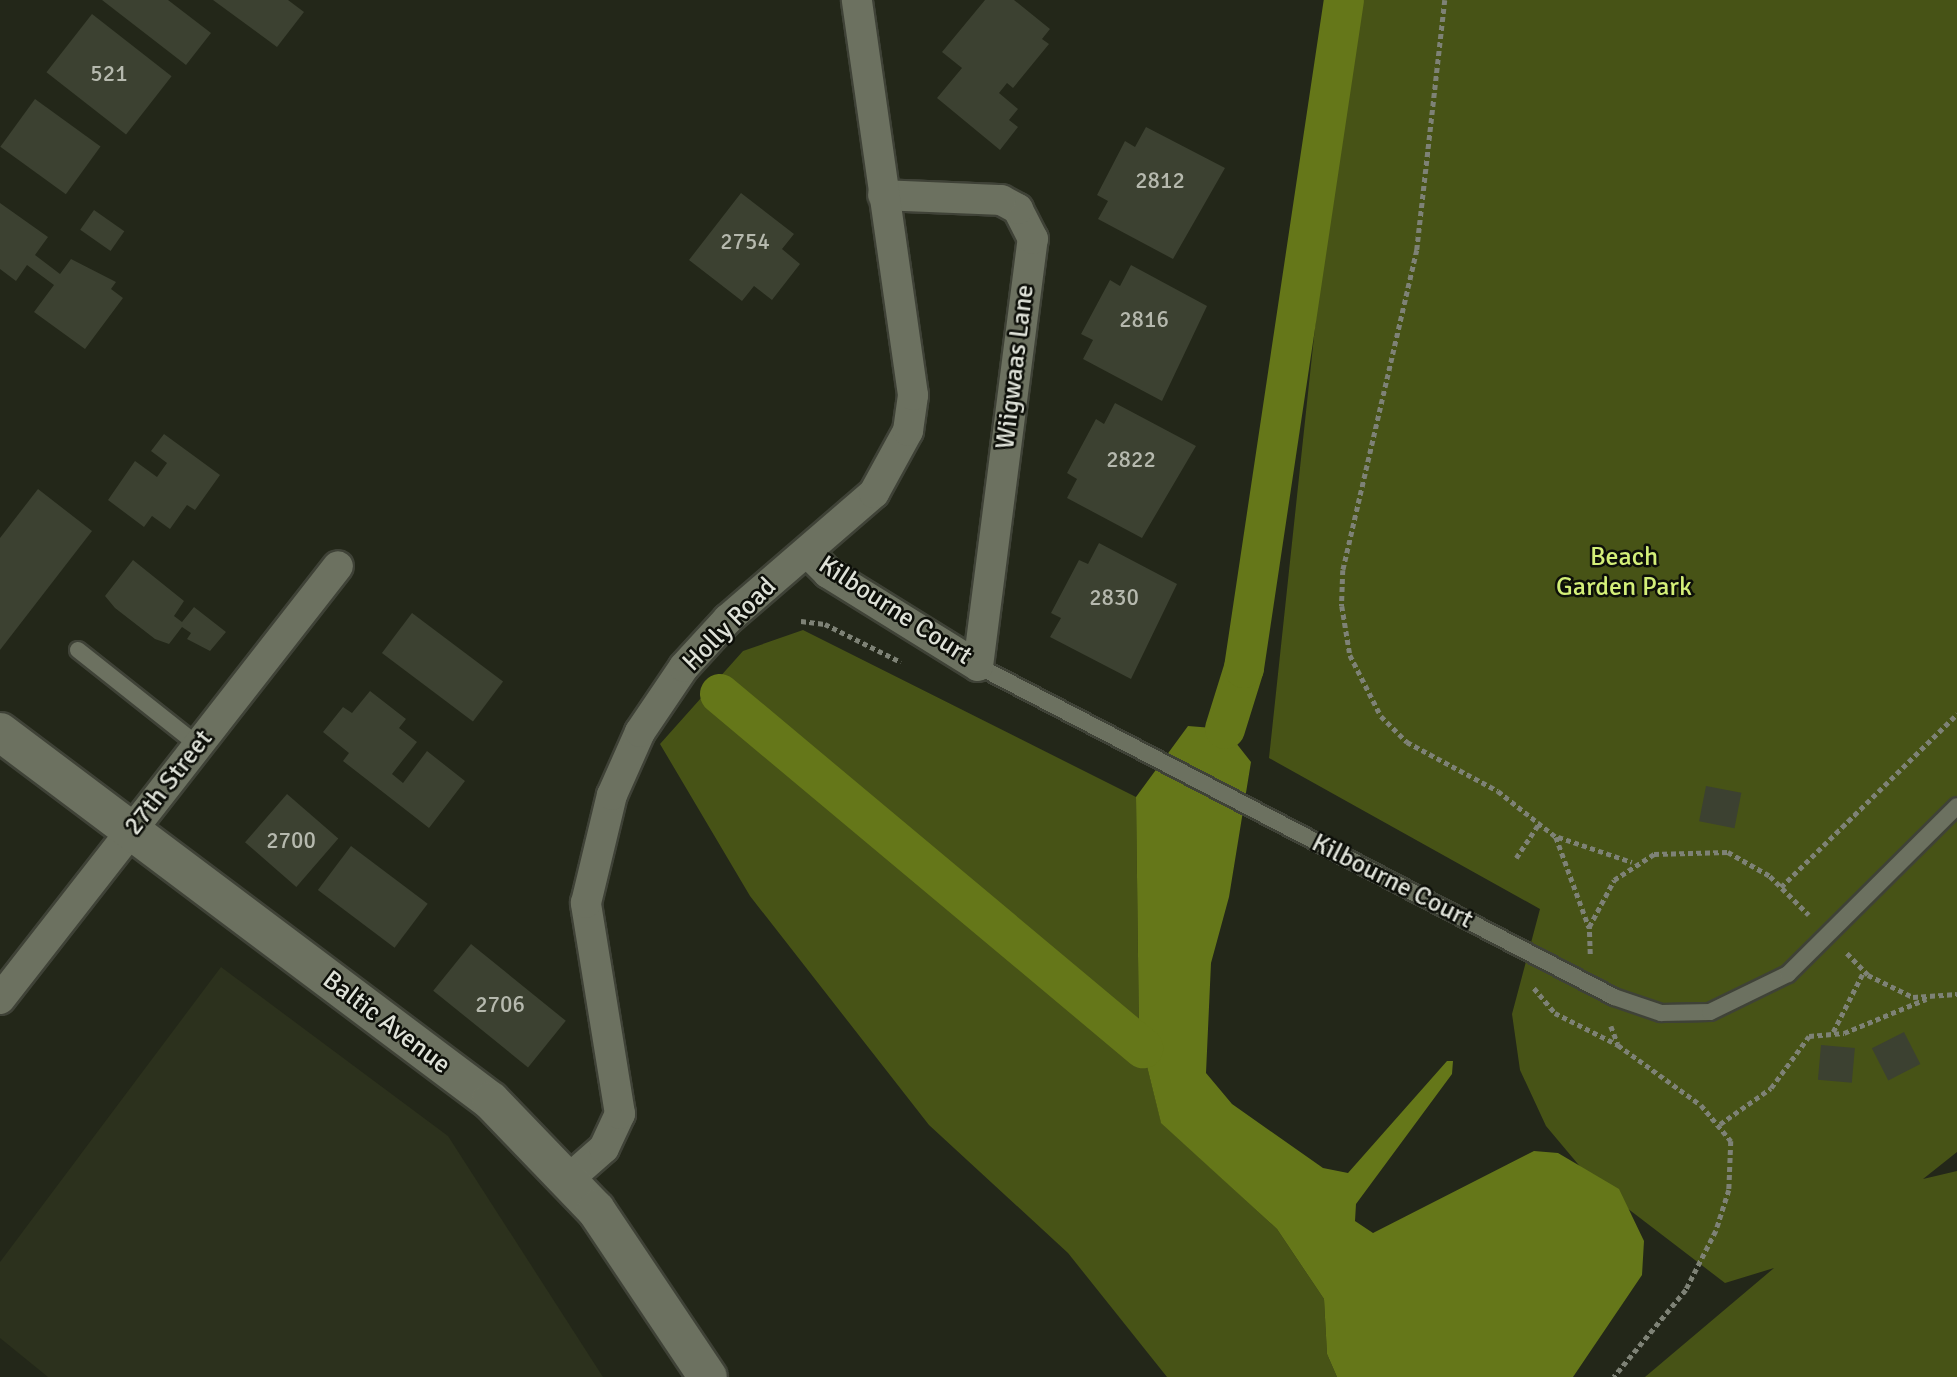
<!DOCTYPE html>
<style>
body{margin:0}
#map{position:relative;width:1957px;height:1377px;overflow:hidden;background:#232719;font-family:Signika,sans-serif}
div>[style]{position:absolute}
.built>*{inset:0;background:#2c311d}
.green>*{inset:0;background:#475316}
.water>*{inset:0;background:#657719}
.canal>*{height:40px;margin:-20px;padding:0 20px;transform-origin:20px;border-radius:20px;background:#657719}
.building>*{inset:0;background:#3c4131;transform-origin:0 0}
.path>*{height:4.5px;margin-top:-2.25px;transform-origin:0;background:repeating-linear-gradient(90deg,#7e8276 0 5px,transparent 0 8.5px)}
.roads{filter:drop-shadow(2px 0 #3f4237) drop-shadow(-2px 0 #3f4237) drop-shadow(0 2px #3f4237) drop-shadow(0 -2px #3f4237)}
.service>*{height:16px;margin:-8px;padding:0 8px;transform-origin:8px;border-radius:8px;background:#6c7160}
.minor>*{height:30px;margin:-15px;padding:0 15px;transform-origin:15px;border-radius:15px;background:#6c7160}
.tertiary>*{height:38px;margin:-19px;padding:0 19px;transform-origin:19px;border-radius:19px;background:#6c7160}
span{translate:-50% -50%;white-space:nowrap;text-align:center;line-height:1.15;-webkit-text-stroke:5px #0d0f09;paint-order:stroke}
.number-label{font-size:23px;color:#b6b9ae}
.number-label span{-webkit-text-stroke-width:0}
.street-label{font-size:26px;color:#dee1d8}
.park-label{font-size:26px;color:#d4ef79}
</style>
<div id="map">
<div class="built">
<i style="clip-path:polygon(221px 967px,448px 1136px,603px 1377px,48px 1377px,0 1338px,0 1262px)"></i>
</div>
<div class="green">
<i style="clip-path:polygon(1350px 0,1957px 0,1957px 1152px,1923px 1179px,1957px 1171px,1957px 1377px,1645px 1377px,1774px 1268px,1725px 1283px,1593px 1182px,1546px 1126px,1520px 1070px,1512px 1014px,1540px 909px,1269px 758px)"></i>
<i style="clip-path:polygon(803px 630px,1136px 797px,1139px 1034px,1161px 1122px,1277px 1229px,1324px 1299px,1327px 1354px,1337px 1377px,1167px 1377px,1068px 1253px,929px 1125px,750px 896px,660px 744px,743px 651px)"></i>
</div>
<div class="water">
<i style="clip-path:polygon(1188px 726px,1225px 729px,1251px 762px,1229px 897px,1211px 963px,1206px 1073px,1232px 1104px,1323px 1168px,1348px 1173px,1447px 1061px,1453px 1061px,1452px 1074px,1356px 1204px,1355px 1221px,1373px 1233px,1534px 1151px,1558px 1153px,1619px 1189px,1644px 1241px,1642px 1275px,1573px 1377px,1337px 1377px,1327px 1354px,1324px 1299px,1277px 1229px,1161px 1123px,1139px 1034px,1136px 797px)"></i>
</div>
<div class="canal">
<i style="left:720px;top:694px;width:552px;rotate:39.93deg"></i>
<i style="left:1225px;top:729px;width:64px;rotate:-72.7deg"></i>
<i style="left:1244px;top:668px;width:675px;rotate:-81.49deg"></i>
</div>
<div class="building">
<i style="clip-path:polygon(102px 0,168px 0,211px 33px,186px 65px)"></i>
<i style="clip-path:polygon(213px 0,288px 0,304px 12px,277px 47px)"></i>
<i style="clip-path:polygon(985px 0,1014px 0,1050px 29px,1042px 39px,1049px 44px,1013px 88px,1007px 83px,999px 93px,1018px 109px,1009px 120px,1018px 127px,1000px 150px,937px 98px,962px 68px,942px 52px)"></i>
<i style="left:92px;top:14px;width:101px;height:74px;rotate:38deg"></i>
<i style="left:35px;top:99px;width:81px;height:59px;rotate:36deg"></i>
<i style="clip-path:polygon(1146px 127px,1225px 168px,1173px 259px,1098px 219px,1108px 201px,1097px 195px,1125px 141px,1135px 147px)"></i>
<i style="clip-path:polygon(741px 193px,794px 234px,782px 249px,800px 264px,772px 300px,754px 286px,742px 301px,689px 260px)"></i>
<i style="clip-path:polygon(0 203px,48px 237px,35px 255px,60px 274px,71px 259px,116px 282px,111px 289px,123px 298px,85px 349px,34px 312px,54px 285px,27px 265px,16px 281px,0 269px)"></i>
<i style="left:94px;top:210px;width:37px;height:24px;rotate:35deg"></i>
<i style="clip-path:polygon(1131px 265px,1207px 306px,1162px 401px,1083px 359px,1093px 340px,1081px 334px,1110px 280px,1120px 286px)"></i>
<i style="clip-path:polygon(1115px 403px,1196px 446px,1142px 538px,1067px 498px,1077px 479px,1067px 473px,1096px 419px,1104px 424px)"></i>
<i style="clip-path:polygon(164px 434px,220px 475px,195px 510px,187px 505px,170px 529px,152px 516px,144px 527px,108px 500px,135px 461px,157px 477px,167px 463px,151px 451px)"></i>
<i style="clip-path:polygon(38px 489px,92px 531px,0 650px,0 538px)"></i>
<i style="clip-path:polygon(1099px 543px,1177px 584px,1131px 679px,1050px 637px,1061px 618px,1051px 613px,1079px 560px,1088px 564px)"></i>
<i style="clip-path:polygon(133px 560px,184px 601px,174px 616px,182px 622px,194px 607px,226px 632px,210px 651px,187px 639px,191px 633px,182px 627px,169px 644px,155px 639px,115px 608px,105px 596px)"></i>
<i style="left:412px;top:613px;width:114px;height:50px;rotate:37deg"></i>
<i style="clip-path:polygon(370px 691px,406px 719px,399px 728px,417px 742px,392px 774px,403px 783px,427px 751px,465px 781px,429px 828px,343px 761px,349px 753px,323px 732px,343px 707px,352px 713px)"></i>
<i style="left:1706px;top:786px;width:36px;height:36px;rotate:11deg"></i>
<i style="left:287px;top:794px;width:68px;height:64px;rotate:41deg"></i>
<i style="left:351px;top:846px;width:96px;height:55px;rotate:37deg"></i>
<i style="left:471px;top:944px;width:122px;height:60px;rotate:39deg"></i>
<i style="left:1904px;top:1032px;width:36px;height:36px;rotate:63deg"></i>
<i style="left:1821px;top:1045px;width:34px;height:35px;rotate:5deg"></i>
</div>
<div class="path">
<i style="left:1445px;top:0;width:252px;rotate:96.4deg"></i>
<i style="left:1417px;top:250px;width:328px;rotate:103deg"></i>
<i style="left:1343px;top:570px;width:36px;rotate:92deg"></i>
<i style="left:1342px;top:606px;width:50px;rotate:80.7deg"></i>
<i style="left:1350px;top:655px;width:68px;rotate:63.1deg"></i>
<i style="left:1381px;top:716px;width:37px;rotate:45deg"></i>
<i style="left:1407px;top:742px;width:103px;rotate:28.3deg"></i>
<i style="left:1498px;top:791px;width:74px;rotate:38.4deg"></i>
<i style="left:1556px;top:837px;width:96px;rotate:69.9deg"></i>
<i style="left:801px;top:621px;width:24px;rotate:7deg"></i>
<i style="left:825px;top:624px;width:85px;rotate:26.6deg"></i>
<i style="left:1558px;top:837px;width:78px;rotate:18.7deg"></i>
<i style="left:1516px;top:858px;width:43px;rotate:-56.3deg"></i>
<i style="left:1781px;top:887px;width:247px;rotate:-44.5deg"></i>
<i style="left:1847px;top:953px;width:30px;rotate:46deg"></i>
<i style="left:1868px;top:975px;width:50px;rotate:26.1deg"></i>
<i style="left:1913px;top:997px;width:44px;rotate:-3.9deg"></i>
<i style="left:1590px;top:954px;width:27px;rotate:-92deg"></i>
<i style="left:1589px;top:927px;width:53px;rotate:-62deg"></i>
<i style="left:1614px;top:880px;width:48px;rotate:-33deg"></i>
<i style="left:1654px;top:854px;width:74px;rotate:-1.5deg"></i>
<i style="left:1728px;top:852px;width:48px;rotate:29.7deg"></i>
<i style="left:1770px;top:876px;width:55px;rotate:45deg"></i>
<i style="left:1534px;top:988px;width:33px;rotate:50deg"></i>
<i style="left:1555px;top:1013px;width:71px;rotate:26.9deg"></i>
<i style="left:1618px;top:1045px;width:102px;rotate:35.9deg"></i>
<i style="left:1701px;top:1105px;width:47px;rotate:50.2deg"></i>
<i style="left:1731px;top:1141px;width:49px;rotate:92.3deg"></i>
<i style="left:1729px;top:1190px;width:43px;rotate:107.6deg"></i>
<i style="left:1716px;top:1231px;width:66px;rotate:117deg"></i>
<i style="left:1686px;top:1290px;width:113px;rotate:129.6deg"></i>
<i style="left:1611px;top:1026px;width:19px;rotate:69deg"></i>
<i style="left:1833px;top:1032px;width:68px;rotate:-63.1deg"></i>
<i style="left:1720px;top:1124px;width:62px;rotate:-35.2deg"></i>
<i style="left:1771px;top:1088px;width:64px;rotate:-53.8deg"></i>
<i style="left:1809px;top:1036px;width:35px;rotate:-5deg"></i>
<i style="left:1844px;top:1033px;width:89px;rotate:-22.5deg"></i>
</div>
<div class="roads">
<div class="service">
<i style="left:78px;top:650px;width:154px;rotate:38.4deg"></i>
<i style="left:978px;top:666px;width:717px;rotate:27.49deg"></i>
<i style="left:1614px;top:997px;width:50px;rotate:18.8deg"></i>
<i style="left:1661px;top:1013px;width:49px;rotate:-1.2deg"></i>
<i style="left:1710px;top:1012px;width:87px;rotate:-26deg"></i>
<i style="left:1788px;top:974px;width:238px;rotate:-44.8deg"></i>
</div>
<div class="minor">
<i style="left:807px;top:552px;width:30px;rotate:45deg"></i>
<i style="left:828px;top:573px;width:176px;rotate:31.8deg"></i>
<i style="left:978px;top:666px;width:431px;rotate:-82.7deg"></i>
<i style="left:1033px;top:239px;width:34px;rotate:-117deg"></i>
<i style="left:1018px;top:209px;width:19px;rotate:-152deg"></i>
<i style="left:1001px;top:200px;width:118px;rotate:-177.6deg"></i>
<i style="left:0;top:999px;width:549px;rotate:-52.02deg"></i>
<i style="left:570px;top:1178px;width:45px;rotate:-41.4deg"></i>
<i style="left:604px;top:1148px;width:38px;rotate:-65deg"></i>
<i style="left:620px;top:1114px;width:214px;rotate:-99.2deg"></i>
<i style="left:586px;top:903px;width:111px;rotate:-76.5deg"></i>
<i style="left:612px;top:795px;width:69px;rotate:-66deg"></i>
<i style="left:640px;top:732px;width:78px;rotate:-55.9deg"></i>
<i style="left:684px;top:667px;width:65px;rotate:-47.5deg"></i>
<i style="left:728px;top:619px;width:193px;rotate:-40.8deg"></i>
<i style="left:874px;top:493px;width:71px;rotate:-61.3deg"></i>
<i style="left:908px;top:431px;width:36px;rotate:-82deg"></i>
<i style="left:913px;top:395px;width:399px;rotate:-98.1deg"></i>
</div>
<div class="tertiary">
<i style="left:0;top:732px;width:614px;rotate:36.93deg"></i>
<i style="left:491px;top:1101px;width:151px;rotate:46.1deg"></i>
<i style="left:596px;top:1210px;width:201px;rotate:56.2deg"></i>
</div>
</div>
<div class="number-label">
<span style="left:109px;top:74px">521</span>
<span style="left:1160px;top:181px">2812</span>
<span style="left:745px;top:242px">2754</span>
<span style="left:1144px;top:320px">2816</span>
<span style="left:1131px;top:460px">2822</span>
<span style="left:1114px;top:598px">2830</span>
<span style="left:291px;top:841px">2700</span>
<span style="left:500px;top:1005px">2706</span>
</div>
<div class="street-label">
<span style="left:1016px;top:367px;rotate:-83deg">Wiigwaas Lane</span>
<span style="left:895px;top:611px;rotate:33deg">Kilbourne Court</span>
<span style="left:730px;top:625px;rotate:-45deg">Holly Road</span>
<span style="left:169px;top:783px;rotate:-52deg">27th Street</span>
<span style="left:1392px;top:882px;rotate:27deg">Kilbourne Court</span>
<span style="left:386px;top:1023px;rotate:37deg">Baltic Avenue</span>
</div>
<div class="park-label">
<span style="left:1624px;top:573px">Beach<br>Garden Park</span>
</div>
</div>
